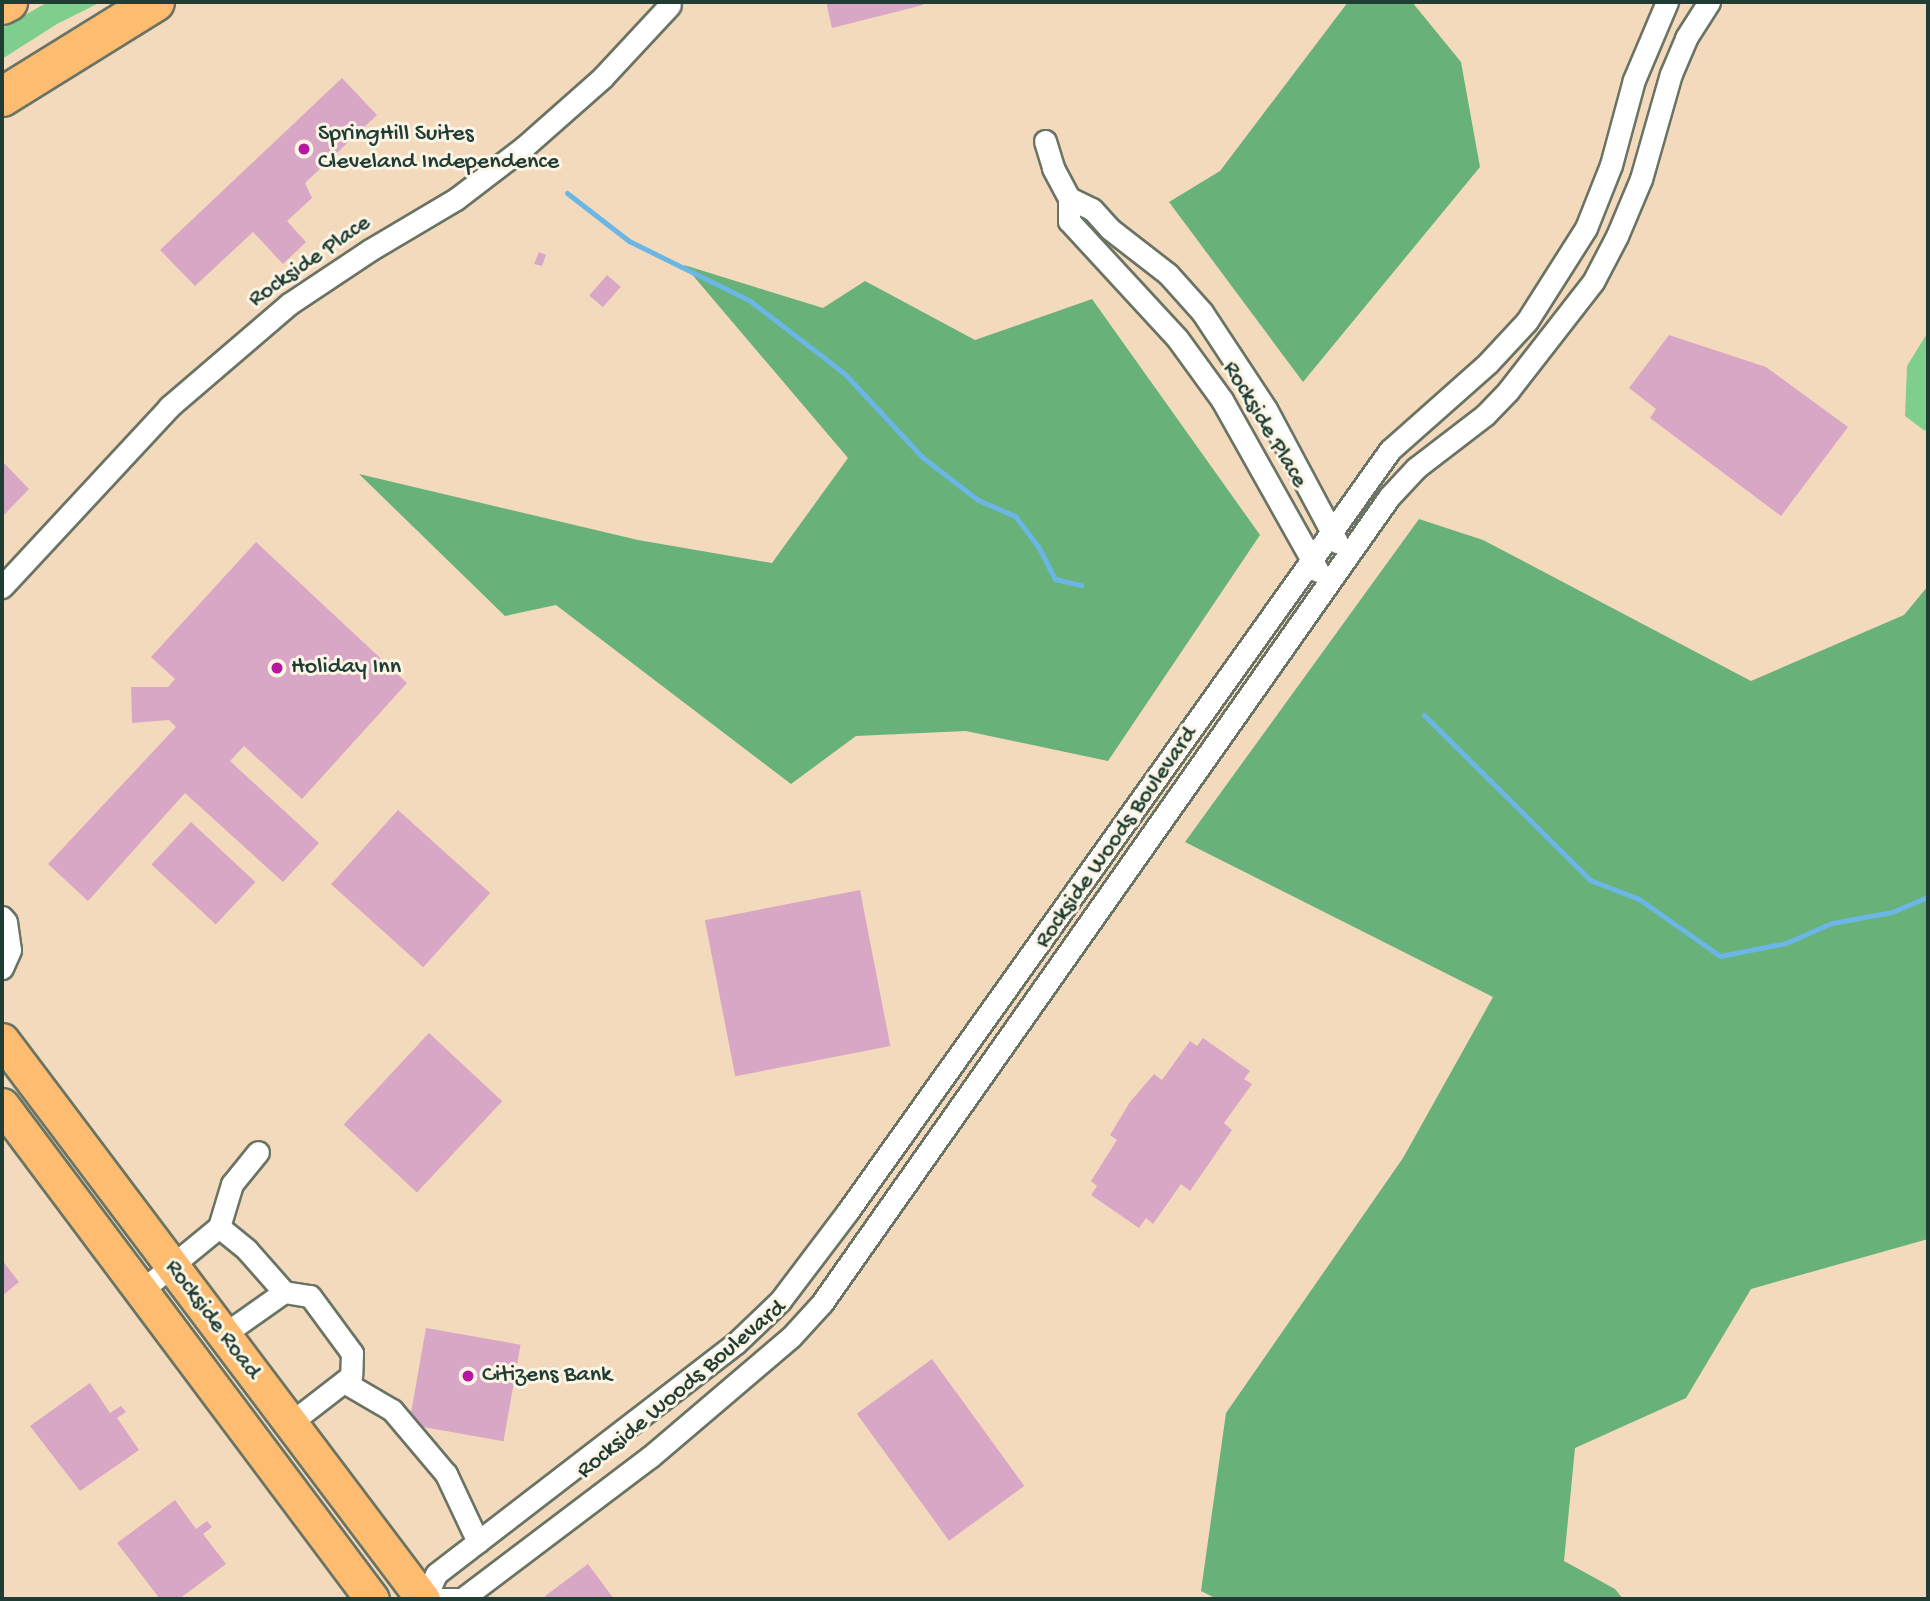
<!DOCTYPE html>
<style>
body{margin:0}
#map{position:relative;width:1930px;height:1601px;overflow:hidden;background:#f4dabc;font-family:"Gochi Hand",sans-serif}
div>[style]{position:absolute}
.green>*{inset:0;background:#80ce8d}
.forest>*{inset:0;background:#68b178}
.stream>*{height:5px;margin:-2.5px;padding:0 2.5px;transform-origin:2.5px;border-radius:2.5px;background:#6bb6e4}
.building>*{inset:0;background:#d8a7c5;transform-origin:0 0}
.roads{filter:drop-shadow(2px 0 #6a7464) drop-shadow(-2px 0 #6a7464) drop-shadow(0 2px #6a7464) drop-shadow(0 -2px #6a7464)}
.minor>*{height:21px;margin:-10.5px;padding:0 10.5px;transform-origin:10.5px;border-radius:10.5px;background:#fff}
.primary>*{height:33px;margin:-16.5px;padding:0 16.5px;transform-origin:16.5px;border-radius:16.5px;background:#fdbc70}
.motorway>*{height:38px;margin:-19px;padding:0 19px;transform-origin:19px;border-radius:19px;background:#fdbc70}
.dots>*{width:19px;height:19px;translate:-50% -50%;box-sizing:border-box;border:4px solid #fcf5e5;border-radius:50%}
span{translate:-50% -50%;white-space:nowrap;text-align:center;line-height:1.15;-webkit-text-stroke:6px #fcf5e5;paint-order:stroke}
.poi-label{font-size:24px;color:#1f3d34}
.left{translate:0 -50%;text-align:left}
.street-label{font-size:24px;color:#1f3d34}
.frame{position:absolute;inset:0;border:4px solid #1f3d34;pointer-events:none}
</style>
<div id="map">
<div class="green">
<i style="clip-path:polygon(48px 2px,101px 2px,57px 24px,2px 59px,2px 28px)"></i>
<i style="clip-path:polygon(1928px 332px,1928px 426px,1925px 431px,1905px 416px,1907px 366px)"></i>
</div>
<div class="forest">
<i style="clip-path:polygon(1348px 2px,1412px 2px,1461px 62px,1480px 167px,1303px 382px,1169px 202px,1220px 171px)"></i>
<i style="clip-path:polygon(684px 265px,823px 308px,865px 281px,975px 340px,1092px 299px,1260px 535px,1108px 761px,966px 731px,856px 736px,791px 784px,556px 605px,505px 616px,359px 474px,638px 540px,772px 563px,848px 458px)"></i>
<i style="clip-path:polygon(1419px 519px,1483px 540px,1751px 681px,1904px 615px,1928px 586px,1928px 1239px,1751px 1289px,1686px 1398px,1575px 1448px,1564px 1561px,1615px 1589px,1623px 1599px,1217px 1599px,1201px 1591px,1226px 1413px,1403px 1158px,1493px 997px,1185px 842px)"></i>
</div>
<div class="stream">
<i style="left:567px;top:193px;width:78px;rotate:37.7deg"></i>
<i style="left:629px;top:241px;width:134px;rotate:26.2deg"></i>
<i style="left:749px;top:300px;width:121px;rotate:37.6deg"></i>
<i style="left:845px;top:374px;width:113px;rotate:47.1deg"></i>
<i style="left:922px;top:457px;width:71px;rotate:37.5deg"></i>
<i style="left:978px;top:500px;width:40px;rotate:23.4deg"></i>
<i style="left:1015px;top:516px;width:38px;rotate:53deg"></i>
<i style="left:1038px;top:546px;width:37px;rotate:63deg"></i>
<i style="left:1055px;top:579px;width:27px;rotate:13deg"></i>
<i style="left:1424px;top:715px;width:234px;rotate:44.8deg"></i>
<i style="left:1590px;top:880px;width:53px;rotate:21.2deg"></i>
<i style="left:1639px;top:899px;width:99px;rotate:35.1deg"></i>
<i style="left:1720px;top:956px;width:67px;rotate:-11.1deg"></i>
<i style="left:1786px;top:943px;width:50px;rotate:-23.5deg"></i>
<i style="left:1832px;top:923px;width:61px;rotate:-10.4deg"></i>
<i style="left:1892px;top:912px;width:39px;rotate:-23deg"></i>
</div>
<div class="building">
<i style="clip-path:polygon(826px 2px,923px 2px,923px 5px,832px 28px)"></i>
<i style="clip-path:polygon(342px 78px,377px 115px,305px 183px,312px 198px,287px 221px,306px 242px,283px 264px,253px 232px,195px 286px,160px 250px)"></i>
<i style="clip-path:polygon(539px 252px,546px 255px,542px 266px,534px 264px)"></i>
<i style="left:607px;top:275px;width:18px;height:27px;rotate:41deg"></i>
<i style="clip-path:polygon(1669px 335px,1766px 367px,1848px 427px,1781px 516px,1650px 418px,1656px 409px,1629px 388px)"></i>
<i style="clip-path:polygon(2px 461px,29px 489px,2px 517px)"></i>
<i style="clip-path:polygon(256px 542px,407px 683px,302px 799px,244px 746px,230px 761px,319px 843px,283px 882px,185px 793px,88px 901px,48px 864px,176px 727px,169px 720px,132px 723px,131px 687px,168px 687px,175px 679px,151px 657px)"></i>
<i style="left:398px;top:810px;width:124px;height:100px;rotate:42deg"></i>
<i style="left:191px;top:822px;width:88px;height:58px;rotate:43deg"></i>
<i style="left:860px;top:890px;width:159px;height:158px;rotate:79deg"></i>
<i style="left:429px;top:1033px;width:100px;height:125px;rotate:43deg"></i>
<i style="clip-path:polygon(1203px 1038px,1250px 1071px,1244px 1079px,1252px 1084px,1224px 1123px,1232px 1130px,1190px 1191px,1181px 1184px,1153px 1224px,1146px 1218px,1139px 1228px,1091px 1195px,1097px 1186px,1091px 1181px,1117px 1140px,1110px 1135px,1130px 1102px,1154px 1074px,1162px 1080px,1190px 1041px,1197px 1046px)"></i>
<i style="clip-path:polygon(2px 1260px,19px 1282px,2px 1296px)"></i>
<i style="left:426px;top:1328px;width:96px;height:98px;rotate:10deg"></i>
<i style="left:932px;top:1359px;width:157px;height:93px;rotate:54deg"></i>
<i style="clip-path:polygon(90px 1383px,110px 1413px,121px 1406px,126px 1412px,117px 1418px,139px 1450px,80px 1491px,30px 1426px)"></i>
<i style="clip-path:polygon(175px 1500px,196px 1529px,207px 1521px,212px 1527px,203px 1534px,226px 1564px,179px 1599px,160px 1599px,117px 1543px)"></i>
<i style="clip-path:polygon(588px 1564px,614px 1599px,548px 1599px,545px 1596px)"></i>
</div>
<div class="roads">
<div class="minor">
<i style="left:1045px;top:141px;width:28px;rotate:73deg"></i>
<i style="left:1053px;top:168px;width:34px;rotate:62deg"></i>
<i style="left:1069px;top:198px;width:23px;rotate:90deg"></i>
<i style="left:1069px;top:221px;width:159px;rotate:47.3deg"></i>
<i style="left:1177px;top:338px;width:77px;rotate:54deg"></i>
<i style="left:1222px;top:400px;width:196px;rotate:60.7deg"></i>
<i style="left:1069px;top:198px;width:25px;rotate:26deg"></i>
<i style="left:1092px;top:209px;width:27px;rotate:48deg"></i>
<i style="left:1110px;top:229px;width:73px;rotate:37.8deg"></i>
<i style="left:1168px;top:274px;width:51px;rotate:48.2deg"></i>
<i style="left:1202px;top:312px;width:116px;rotate:56.6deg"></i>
<i style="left:1266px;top:409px;width:151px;rotate:61.9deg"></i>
<i style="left:2px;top:587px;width:246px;rotate:-47.1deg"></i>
<i style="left:169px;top:407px;width:158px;rotate:-40.6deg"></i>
<i style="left:289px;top:304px;width:97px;rotate:-33.7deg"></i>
<i style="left:370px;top:250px;width:100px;rotate:-30.7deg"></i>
<i style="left:456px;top:199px;width:86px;rotate:-37.4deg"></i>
<i style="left:524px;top:147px;width:106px;rotate:-41.5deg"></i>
<i style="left:603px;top:77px;width:98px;rotate:-47.1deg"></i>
<i style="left:2px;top:917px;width:6px;rotate:51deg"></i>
<i style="left:6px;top:922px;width:28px;rotate:82deg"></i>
<i style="left:10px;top:950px;width:20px;rotate:114deg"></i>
<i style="left:219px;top:1227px;width:36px;rotate:39deg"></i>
<i style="left:247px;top:1250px;width:56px;rotate:48.6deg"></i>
<i style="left:141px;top:1291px;width:101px;rotate:-39.4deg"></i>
<i style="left:219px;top:1227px;width:45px;rotate:-73.2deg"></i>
<i style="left:232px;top:1184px;width:41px;rotate:-50.9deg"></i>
<i style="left:223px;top:1335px;width:75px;rotate:-35.2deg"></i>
<i style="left:284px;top:1292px;width:26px;rotate:9deg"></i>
<i style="left:310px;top:1296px;width:71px;rotate:53.6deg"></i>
<i style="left:352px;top:1353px;width:23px;rotate:92deg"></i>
<i style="left:351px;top:1376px;width:78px;rotate:142.3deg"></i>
<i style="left:344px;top:1382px;width:56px;rotate:30.3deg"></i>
<i style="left:392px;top:1410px;width:84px;rotate:49.8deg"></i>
<i style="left:446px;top:1474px;width:75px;rotate:64.8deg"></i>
<i style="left:425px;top:1599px;width:27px;rotate:-66deg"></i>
<i style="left:436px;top:1574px;width:379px;rotate:-37.6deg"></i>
<i style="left:736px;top:1343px;width:61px;rotate:-43.7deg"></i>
<i style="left:780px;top:1301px;width:113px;rotate:-52.9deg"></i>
<i style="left:848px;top:1211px;width:934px;rotate:-54.54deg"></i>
<i style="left:1390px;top:450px;width:131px;rotate:-41.6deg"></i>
<i style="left:1488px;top:363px;width:57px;rotate:-47.1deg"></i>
<i style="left:1527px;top:321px;width:110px;rotate:-57.6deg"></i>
<i style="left:1586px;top:228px;width:68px;rotate:-68.4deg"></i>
<i style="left:1611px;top:165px;width:88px;rotate:-74.9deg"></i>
<i style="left:1634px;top:80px;width:85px;rotate:-67.1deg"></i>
<i style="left:440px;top:1599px;width:22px"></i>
<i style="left:462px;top:1599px;width:236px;rotate:-37.1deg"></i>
<i style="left:650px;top:1457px;width:185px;rotate:-40.4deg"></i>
<i style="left:791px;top:1337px;width:46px;rotate:-47.6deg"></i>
<i style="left:822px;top:1303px;width:985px;rotate:-54.87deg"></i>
<i style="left:1389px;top:497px;width:40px;rotate:-47deg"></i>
<i style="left:1416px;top:468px;width:87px;rotate:-37.5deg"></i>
<i style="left:1485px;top:415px;width:33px;rotate:-46deg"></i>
<i style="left:1508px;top:391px;width:138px;rotate:-52.1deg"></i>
<i style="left:1593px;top:282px;width:52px;rotate:-62.4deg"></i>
<i style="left:1617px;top:236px;width:62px;rotate:-67.2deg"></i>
<i style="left:1641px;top:179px;width:109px;rotate:-74.1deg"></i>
<i style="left:1671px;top:74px;width:39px;rotate:-67deg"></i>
<i style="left:1686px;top:38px;width:43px;rotate:-57.4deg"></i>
</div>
<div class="primary">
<i style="left:2px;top:1040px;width:700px;rotate:53.02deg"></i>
<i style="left:2px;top:1105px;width:617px;rotate:53.17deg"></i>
</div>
<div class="motorway">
<i style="left:2px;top:5px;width:7px;rotate:-27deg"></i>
<i style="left:2px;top:97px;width:180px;rotate:-31.8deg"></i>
</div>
</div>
<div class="dots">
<i style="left:304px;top:149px;background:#b5179e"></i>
<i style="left:277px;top:668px;background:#b5179e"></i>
<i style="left:468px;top:1376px;background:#b5179e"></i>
</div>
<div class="poi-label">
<span class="left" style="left:318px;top:149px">SpringHill Suites<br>Cleveland Independence</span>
<span class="left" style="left:291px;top:668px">Holiday Inn</span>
<span class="left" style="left:482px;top:1376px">Citizens Bank</span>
</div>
<div class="street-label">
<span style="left:310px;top:262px;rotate:-35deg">Rockside Place</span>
<span style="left:1264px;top:425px;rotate:59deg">Rockside Place</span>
<span style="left:1117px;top:838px;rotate:-55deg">Rockside Woods Boulevard</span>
<span style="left:212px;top:1320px;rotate:53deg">Rockside Road</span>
<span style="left:682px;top:1390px;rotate:-40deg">Rockside Woods Boulevard</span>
</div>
<div class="frame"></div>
</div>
